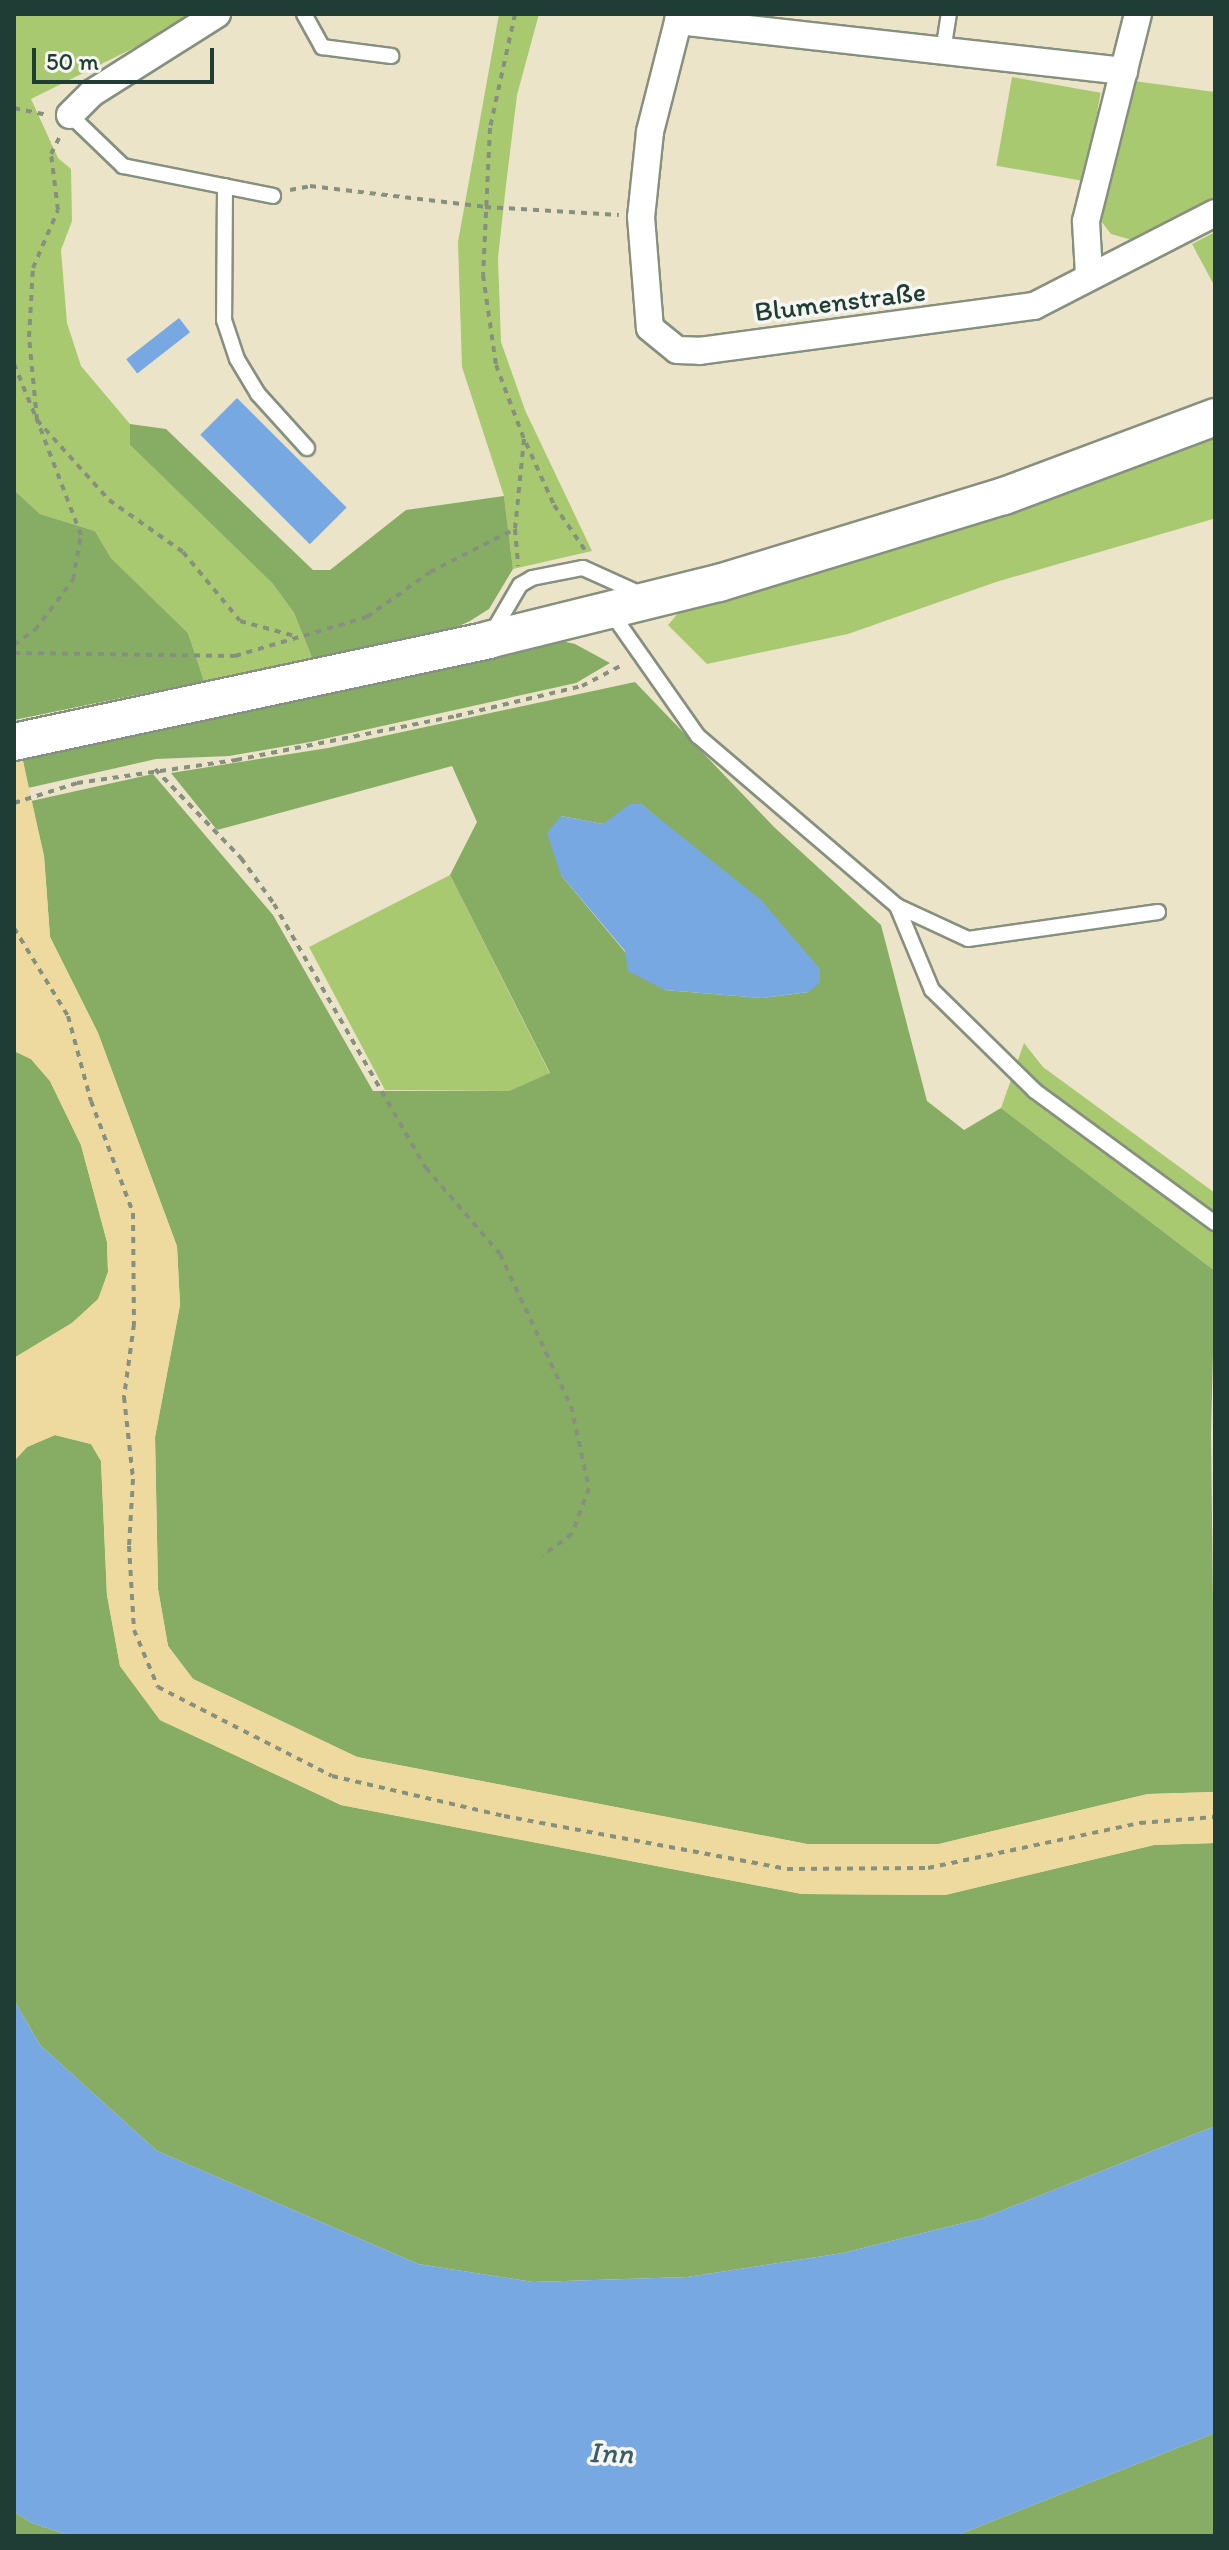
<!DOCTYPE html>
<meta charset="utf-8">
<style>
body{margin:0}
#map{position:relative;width:1229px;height:2550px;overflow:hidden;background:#ece4c8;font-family:Itim,sans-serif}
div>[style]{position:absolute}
.green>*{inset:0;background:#a9c971;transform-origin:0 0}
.forest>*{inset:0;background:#86ad63}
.sand>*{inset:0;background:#eeda9e}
.water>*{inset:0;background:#78a8e2;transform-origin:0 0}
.path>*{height:4px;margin-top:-2px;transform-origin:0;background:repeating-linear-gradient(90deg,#86907e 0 6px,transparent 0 12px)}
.roads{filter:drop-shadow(2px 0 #86907e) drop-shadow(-2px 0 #86907e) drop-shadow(0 2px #86907e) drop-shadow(0 -2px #86907e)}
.lane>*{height:14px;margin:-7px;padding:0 7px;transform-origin:7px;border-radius:7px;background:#fff}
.street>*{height:26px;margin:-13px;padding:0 13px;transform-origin:13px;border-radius:13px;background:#fff}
.secondary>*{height:36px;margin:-18px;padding:0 18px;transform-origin:18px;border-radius:18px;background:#fff}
span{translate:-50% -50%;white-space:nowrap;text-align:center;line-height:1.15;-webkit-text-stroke:7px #f6f6f2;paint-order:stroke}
.street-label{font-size:28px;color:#1f3d34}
.water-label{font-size:30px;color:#3a5d68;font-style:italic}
.frame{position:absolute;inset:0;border:16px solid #1f3d34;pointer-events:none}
.scale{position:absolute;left:32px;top:48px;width:182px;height:36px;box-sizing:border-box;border:4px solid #1f3d34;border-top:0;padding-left:10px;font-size:24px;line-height:28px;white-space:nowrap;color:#1f3d34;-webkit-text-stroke:6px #f6f6f2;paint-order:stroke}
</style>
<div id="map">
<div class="green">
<i style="clip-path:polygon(14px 14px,202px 14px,31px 99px,58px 158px,71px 169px,72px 221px,61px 250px,67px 323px,81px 366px,130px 424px,130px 445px,273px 584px,294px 613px,313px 660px,204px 681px,188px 633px,111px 558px,95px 531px,40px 514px,14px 490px)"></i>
<i style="clip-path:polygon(499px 14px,539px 14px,517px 95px,506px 185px,498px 258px,501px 342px,525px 410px,592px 551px,513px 569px,504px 496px,462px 367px,458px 242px)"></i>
<i style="left:1012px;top:77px;width:90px;height:90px;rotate:10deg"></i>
<i style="clip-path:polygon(1134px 81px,1215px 92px,1215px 200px,1132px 240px,1111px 234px,1101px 221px,1101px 209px)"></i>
<i style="clip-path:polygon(1215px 232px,1215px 287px,1192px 244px)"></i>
<i style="clip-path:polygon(1215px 431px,1213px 519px,996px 582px,848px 634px,707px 664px,668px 625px,679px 612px)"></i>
<i style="clip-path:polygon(450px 875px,550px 1074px,509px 1091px,385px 1090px,309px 947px)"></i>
<i style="clip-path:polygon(1024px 1043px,1043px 1067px,1215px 1193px,1215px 1271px,1001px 1108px)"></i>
</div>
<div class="forest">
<i style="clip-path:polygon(130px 424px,166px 429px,313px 570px,330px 570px,406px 510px,504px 496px,513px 569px,489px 609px,470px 621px,443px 633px,313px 660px,294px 613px,273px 584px,130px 445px)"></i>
<i style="clip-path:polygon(14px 490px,40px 514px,95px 531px,111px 558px,188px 633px,204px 681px,14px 720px)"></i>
<i style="clip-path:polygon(552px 639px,575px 644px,610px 663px,576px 683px,310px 742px,229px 756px,156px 759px,28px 788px,22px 756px,321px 696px)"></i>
<i style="clip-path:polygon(evenodd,635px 682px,774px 827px,881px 925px,927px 1101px,964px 1130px,1001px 1108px,1215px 1271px,1211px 1432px,1215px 1792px,1148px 1794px,939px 1844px,807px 1844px,357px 1757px,193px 1679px,168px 1646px,158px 1589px,155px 1437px,180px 1305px,177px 1247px,98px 1033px,50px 937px,44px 856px,31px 801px,153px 774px,273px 915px,373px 1091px,509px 1091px,550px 1073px,450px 875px,477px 822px,452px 766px,217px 830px,171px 773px,328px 748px,635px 682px,641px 804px,671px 829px,809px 992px,761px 998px,665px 990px,625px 952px,561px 875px,561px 816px,603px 824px,641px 804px)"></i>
<i style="clip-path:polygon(14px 1051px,31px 1059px,50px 1081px,81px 1145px,107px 1242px,108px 1272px,99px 1299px,72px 1323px,14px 1358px)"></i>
<i style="clip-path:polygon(55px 1435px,91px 1444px,101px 1461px,107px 1595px,120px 1666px,160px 1720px,341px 1805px,802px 1894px,945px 1895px,1154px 1845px,1215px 1843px,1215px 2126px,983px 2218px,843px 2253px,687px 2277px,533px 2282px,418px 2264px,157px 2151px,40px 2045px,14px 2000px,14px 1461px,27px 1447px)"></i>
<i style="clip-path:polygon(1215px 2433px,1215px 2536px,955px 2536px)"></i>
<i style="clip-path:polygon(14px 2512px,32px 2523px,71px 2536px,14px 2536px)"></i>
</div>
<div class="sand">
<i style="clip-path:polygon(22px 756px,44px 856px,50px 937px,98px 1033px,177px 1246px,180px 1305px,155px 1437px,158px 1589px,168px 1646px,193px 1679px,357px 1757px,807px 1844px,939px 1844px,1148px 1794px,1215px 1792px,1215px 1843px,1154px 1845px,945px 1895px,802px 1894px,341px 1805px,160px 1720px,120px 1666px,107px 1595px,101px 1461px,91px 1444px,55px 1435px,27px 1447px,14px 1461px,14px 1358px,72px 1323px,98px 1299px,108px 1272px,107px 1242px,81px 1145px,50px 1081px,31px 1059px,14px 1051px,14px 758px)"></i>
</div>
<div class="water">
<i style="left:179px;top:318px;width:18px;height:67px;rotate:52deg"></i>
<i style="left:237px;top:398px;width:155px;height:52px;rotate:45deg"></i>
<i style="clip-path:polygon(630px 804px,641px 804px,761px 900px,820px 969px,820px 982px,809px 992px,761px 998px,665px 990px,628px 971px,625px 951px,561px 875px,547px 833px,561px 816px,603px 824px)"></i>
<i style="clip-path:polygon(14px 2000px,40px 2045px,157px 2151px,418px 2264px,533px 2282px,687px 2277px,843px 2253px,983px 2218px,1215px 2126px,1215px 2433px,955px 2536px,71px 2536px,32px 2523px,14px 2512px)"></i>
</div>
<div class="path">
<i style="left:515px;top:14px;width:117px;rotate:102.4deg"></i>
<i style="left:490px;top:128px;width:147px;rotate:92.7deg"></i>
<i style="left:483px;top:275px;width:91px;rotate:81.8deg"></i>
<i style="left:496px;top:365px;width:79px;rotate:69.3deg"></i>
<i style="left:524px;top:439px;width:90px;rotate:95.7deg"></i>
<i style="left:515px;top:529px;width:37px;rotate:85deg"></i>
<i style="left:14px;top:108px;width:34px;rotate:12deg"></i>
<i style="left:290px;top:190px;width:20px;rotate:-11deg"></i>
<i style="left:310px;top:186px;width:176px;rotate:6.8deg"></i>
<i style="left:485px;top:207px;width:134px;rotate:3.4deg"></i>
<i style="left:14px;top:364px;width:61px;rotate:67.7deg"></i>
<i style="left:37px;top:420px;width:108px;rotate:48deg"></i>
<i style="left:109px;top:500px;width:90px;rotate:35.1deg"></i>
<i style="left:183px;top:552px;width:89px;rotate:50.4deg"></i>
<i style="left:240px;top:621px;width:57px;rotate:15.3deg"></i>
<i style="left:526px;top:443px;width:68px;rotate:65.7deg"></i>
<i style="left:554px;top:505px;width:55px;rotate:55.4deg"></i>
<i style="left:14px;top:645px;width:26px;rotate:-36deg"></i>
<i style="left:35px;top:630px;width:63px;rotate:-52.8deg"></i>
<i style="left:73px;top:580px;width:46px;rotate:-79.9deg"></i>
<i style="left:81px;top:535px;width:123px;rotate:-110.9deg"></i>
<i style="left:37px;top:420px;width:83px;rotate:-95.5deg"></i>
<i style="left:29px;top:337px;width:69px;rotate:-86.7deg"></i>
<i style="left:33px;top:268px;width:63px;rotate:-66.7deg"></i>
<i style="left:58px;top:210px;width:56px;rotate:-97.1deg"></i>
<i style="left:51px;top:154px;width:18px;rotate:-63deg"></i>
<i style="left:14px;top:653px;width:221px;rotate:0.8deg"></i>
<i style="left:235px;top:656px;width:138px;rotate:-16.5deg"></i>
<i style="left:367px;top:617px;width:77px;rotate:-35.5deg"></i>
<i style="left:430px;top:572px;width:95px;rotate:-26.8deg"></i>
<i style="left:155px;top:769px;width:124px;rotate:46deg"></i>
<i style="left:241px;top:858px;width:57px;rotate:54.3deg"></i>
<i style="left:274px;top:904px;width:305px;rotate:60.1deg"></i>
<i style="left:426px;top:1168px;width:113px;rotate:49.3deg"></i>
<i style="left:500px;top:1254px;width:168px;rotate:65deg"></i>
<i style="left:571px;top:1406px;width:84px;rotate:77.6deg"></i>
<i style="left:589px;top:1488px;width:49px;rotate:110.3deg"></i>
<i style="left:572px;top:1534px;width:37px;rotate:144deg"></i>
<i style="left:14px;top:803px;width:66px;rotate:-17.6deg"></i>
<i style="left:77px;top:783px;width:161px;rotate:-8.2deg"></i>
<i style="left:236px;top:760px;width:224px;rotate:-11.3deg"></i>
<i style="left:456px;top:716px;width:130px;rotate:-13.4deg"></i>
<i style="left:582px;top:686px;width:47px;rotate:-27.6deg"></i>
<i style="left:14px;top:928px;width:103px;rotate:58.5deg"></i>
<i style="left:68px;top:1016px;width:88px;rotate:74.9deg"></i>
<i style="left:91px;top:1101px;width:120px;rotate:69.4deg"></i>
<i style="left:133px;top:1213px;width:111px;rotate:89.5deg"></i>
<i style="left:134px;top:1324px;width:74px;rotate:97.8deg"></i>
<i style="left:124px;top:1397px;width:82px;rotate:83.7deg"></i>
<i style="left:133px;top:1479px;width:67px;rotate:93.4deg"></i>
<i style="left:129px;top:1546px;width:84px;rotate:86.6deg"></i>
<i style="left:134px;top:1630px;width:62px;rotate:67.2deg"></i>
<i style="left:158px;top:1687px;width:195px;rotate:27.1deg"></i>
<i style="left:332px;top:1776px;width:177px;rotate:13.1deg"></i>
<i style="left:504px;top:1816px;width:288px;rotate:10.6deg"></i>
<i style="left:787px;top:1869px;width:141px;rotate:-0.4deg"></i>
<i style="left:928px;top:1868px;width:217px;rotate:-12deg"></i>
<i style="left:1140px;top:1823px;width:75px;rotate:-4.6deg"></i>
</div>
<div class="roads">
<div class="lane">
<i style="left:304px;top:14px;width:38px;rotate:61deg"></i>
<i style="left:322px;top:47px;width:70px;rotate:7.4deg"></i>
<i style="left:943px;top:51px;width:37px;rotate:-81deg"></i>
<i style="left:70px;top:115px;width:74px;rotate:43.9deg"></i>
<i style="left:123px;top:166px;width:153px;rotate:11.3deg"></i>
<i style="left:225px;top:186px;width:134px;rotate:90.4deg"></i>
<i style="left:224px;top:320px;width:41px;rotate:71.6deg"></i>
<i style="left:237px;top:359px;width:41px;rotate:59deg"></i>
<i style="left:258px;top:394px;width:73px;rotate:47.8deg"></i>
<i style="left:610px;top:611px;width:153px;rotate:54.9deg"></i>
<i style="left:698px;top:736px;width:262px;rotate:40.5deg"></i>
<i style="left:897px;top:906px;width:78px;rotate:24.9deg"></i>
<i style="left:968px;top:939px;width:192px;rotate:-8.1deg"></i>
<i style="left:492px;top:633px;width:56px;rotate:-59.7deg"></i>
<i style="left:520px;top:585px;width:14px;rotate:-30deg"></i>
<i style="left:532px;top:578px;width:52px;rotate:-11.1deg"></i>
<i style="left:583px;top:568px;width:66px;rotate:24.2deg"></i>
<i style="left:897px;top:906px;width:91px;rotate:67.4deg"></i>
<i style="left:932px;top:990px;width:144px;rotate:44.4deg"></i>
<i style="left:1035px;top:1091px;width:223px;rotate:36.3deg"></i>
</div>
<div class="street">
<i style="left:680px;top:14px;width:122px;rotate:104.3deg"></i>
<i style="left:650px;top:132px;width:85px;rotate:96deg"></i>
<i style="left:641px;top:217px;width:111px;rotate:85.4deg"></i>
<i style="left:650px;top:328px;width:35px;rotate:39deg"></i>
<i style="left:677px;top:350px;width:23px;rotate:2deg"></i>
<i style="left:700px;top:351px;width:337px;rotate:-7.7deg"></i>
<i style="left:1034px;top:306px;width:203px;rotate:-27.2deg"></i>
<i style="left:678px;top:21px;width:449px;rotate:6.4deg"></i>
<i style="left:70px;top:115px;width:31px;rotate:-45deg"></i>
<i style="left:92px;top:93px;width:148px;rotate:-32.3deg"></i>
<i style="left:1089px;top:275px;width:54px;rotate:-93.2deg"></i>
<i style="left:1086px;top:221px;width:213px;rotate:-75.9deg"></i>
</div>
<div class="secondary">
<i style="left:14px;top:742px;width:485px;rotate:-12.1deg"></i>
<i style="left:488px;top:640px;width:238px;rotate:-13.9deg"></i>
<i style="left:719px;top:583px;width:298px;rotate:-17deg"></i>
<i style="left:1004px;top:496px;width:225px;rotate:-20.5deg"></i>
</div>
</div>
<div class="street-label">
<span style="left:840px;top:301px;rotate:-7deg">Blumenstraße</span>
</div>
<div class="water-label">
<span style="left:611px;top:2453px;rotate:2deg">Inn</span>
</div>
<div class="frame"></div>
<div class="scale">50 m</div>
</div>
